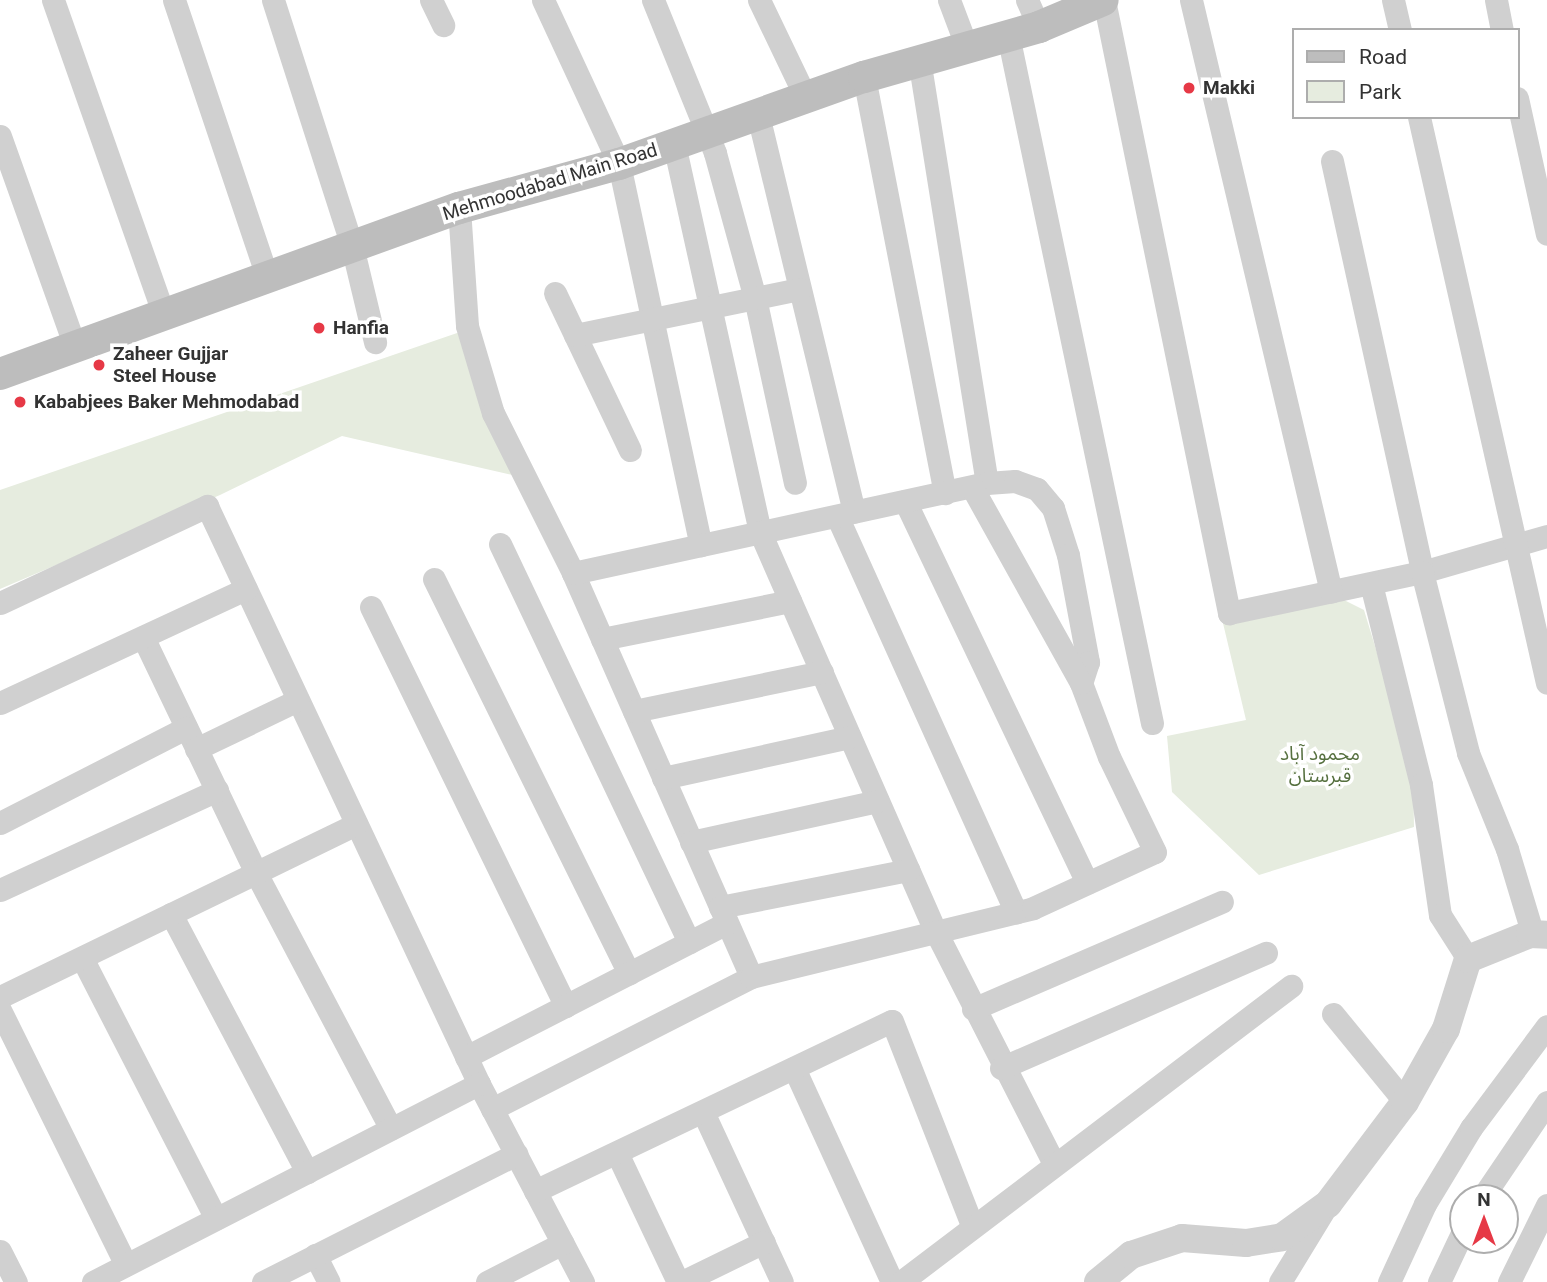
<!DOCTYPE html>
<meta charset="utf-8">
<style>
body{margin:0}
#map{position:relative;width:1547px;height:1282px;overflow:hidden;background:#fff;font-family:Roboto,"Noto Sans Arabic",sans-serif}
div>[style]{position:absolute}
.green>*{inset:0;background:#e6ecdf}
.minor>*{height:23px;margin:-11.5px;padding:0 11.5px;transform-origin:11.5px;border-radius:11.5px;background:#d0d0d0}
.tertiary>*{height:28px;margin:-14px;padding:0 14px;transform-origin:14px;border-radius:14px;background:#d0d0d0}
.secondary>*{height:32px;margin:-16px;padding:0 16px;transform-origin:16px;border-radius:16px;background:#bdbdbd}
.dots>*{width:19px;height:19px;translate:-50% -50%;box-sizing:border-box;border:4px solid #fff;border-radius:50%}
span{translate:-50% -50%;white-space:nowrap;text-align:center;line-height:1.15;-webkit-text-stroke:7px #fff;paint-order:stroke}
.poi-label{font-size:19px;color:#333;font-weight:700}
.left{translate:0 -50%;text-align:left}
.street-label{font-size:19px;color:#333}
.park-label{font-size:19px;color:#56703f}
.legend{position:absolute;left:1292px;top:28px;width:228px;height:91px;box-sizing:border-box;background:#fff;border:2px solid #adadad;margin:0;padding:9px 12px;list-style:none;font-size:21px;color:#333}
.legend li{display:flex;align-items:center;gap:14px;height:35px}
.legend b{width:35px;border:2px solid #adadad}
.north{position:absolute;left:1449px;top:1184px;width:70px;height:70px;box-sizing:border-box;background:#fff;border:2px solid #adadad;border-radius:50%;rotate:0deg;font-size:19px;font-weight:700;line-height:28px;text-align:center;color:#333}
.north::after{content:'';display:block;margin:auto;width:24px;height:32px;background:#e63946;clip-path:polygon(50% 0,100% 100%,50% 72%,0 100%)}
</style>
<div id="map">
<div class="green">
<i style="clip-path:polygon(460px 332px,517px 476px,342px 436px,220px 495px,0 589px,0 490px)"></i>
<i style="clip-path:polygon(1332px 594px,1364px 610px,1413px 771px,1414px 827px,1259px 875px,1172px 792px,1167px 736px,1246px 720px,1222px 619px)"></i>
</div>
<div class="minor">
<i style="left:53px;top:0;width:332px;rotate:70.6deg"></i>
<i style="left:174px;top:0;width:291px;rotate:71.4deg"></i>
<i style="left:273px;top:0;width:258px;rotate:72.2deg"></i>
<i style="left:352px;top:246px;width:99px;rotate:76.5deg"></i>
<i style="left:431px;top:0;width:28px;rotate:64deg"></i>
<i style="left:543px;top:0;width:181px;rotate:65.1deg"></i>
<i style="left:619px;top:164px;width:390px;rotate:77.9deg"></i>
<i style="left:653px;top:0;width:165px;rotate:67.9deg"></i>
<i style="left:715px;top:153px;width:150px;rotate:74.6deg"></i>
<i style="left:755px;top:298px;width:189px;rotate:77.8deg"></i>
<i style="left:759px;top:0;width:109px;rotate:64.4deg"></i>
<i style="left:949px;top:0;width:48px;rotate:69.3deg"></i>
<i style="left:1027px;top:0;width:30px;rotate:66deg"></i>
<i style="left:1104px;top:0;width:626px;rotate:78.47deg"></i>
<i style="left:1229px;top:613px;width:197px;rotate:-12deg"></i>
<i style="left:1422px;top:572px;width:130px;rotate:-16.1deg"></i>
<i style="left:1191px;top:0;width:608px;rotate:76.69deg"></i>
<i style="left:1393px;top:0;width:31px;rotate:77deg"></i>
<i style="left:1496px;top:0;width:31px;rotate:79deg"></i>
<i style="left:1008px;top:35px;width:703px;rotate:78.18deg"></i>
<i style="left:919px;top:59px;width:429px;rotate:80.9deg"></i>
<i style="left:864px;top:77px;width:424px;rotate:79deg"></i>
<i style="left:1517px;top:98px;width:139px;rotate:77.6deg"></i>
<i style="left:758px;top:115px;width:408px;rotate:76.4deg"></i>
<i style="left:1419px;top:117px;width:580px;rotate:77.26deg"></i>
<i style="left:0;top:136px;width:221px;rotate:70.4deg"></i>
<i style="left:674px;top:144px;width:397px;rotate:77.5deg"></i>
<i style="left:760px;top:532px;width:437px;rotate:66.3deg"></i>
<i style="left:936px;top:932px;width:260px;rotate:63deg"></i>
<i style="left:1332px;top:161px;width:421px;rotate:77.6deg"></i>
<i style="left:1422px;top:572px;width:187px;rotate:75.7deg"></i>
<i style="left:1468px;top:753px;width:104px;rotate:67.9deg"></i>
<i style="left:1507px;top:849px;width:90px;rotate:73.2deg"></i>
<i style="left:459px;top:208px;width:118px;rotate:86.1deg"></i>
<i style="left:467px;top:326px;width:91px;rotate:73.4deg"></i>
<i style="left:493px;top:413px;width:179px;rotate:63.4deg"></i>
<i style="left:573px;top:573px;width:441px;rotate:66.2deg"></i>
<i style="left:555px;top:293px;width:174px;rotate:64.5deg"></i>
<i style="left:575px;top:335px;width:229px;rotate:-11.6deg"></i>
<i style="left:905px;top:501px;width:423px;rotate:64.5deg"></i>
<i style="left:837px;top:516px;width:435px;rotate:65.7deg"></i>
<i style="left:500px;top:544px;width:441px;rotate:64.6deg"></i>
<i style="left:573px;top:573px;width:424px;rotate:-12.3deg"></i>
<i style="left:987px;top:483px;width:28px;rotate:-4deg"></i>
<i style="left:1015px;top:481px;width:23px;rotate:20deg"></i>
<i style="left:1037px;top:489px;width:25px;rotate:50deg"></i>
<i style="left:1053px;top:508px;width:49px;rotate:72.3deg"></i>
<i style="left:1068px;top:555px;width:109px;rotate:79.4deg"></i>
<i style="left:1088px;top:662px;width:22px;rotate:108deg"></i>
<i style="left:434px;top:579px;width:440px;rotate:63.7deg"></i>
<i style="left:1371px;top:584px;width:207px;rotate:76deg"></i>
<i style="left:1421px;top:785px;width:131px;rotate:81.7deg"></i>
<i style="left:1440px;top:915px;width:52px;rotate:57.5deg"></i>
<i style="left:0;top:603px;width:229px;rotate:-25.1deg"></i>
<i style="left:207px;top:506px;width:639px;rotate:64.8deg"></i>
<i style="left:479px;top:1084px;width:224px;rotate:62.3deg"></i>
<i style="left:371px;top:607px;width:444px;rotate:64deg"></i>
<i style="left:143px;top:637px;width:262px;rotate:64.4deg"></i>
<i style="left:256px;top:873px;width:289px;rotate:62.2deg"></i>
<i style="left:602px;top:639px;width:192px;rotate:-11.4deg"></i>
<i style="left:0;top:703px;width:271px;rotate:-24.9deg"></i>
<i style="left:634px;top:711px;width:192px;rotate:-11.7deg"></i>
<i style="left:196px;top:749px;width:113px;rotate:-25.7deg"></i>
<i style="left:663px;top:778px;width:191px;rotate:-12.4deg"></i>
<i style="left:0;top:823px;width:209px;rotate:-27.1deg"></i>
<i style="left:691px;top:842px;width:191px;rotate:-12.4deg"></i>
<i style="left:0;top:890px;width:239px;rotate:-24.7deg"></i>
<i style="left:720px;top:907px;width:192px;rotate:-11.1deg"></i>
<i style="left:171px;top:914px;width:292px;rotate:62.2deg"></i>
<i style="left:82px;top:958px;width:293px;rotate:62.8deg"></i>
<i style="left:0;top:997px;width:396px;rotate:-25.9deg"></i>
<i style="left:973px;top:1009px;width:271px;rotate:-23.3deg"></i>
<i style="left:0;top:1010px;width:284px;rotate:63.7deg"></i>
<i style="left:1333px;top:1014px;width:114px;rotate:50.7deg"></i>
<i style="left:466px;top:1057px;width:293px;rotate:-27.2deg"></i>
<i style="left:794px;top:1068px;width:235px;rotate:65.4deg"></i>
<i style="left:1001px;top:1068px;width:289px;rotate:-23.5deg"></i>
<i style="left:492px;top:1109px;width:291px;rotate:-27deg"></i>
<i style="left:751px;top:977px;width:290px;rotate:-13.7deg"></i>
<i style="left:1033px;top:908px;width:134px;rotate:-24.7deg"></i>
<i style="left:1155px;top:852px;width:106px;rotate:-115.8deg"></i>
<i style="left:1109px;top:757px;width:79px;rotate:-110.7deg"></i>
<i style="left:1081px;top:683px;width:224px;rotate:-119.1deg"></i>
<i style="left:703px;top:1112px;width:187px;rotate:65.1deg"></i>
<i style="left:617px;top:1153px;width:143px;rotate:64.7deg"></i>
<i style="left:535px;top:1191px;width:395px;rotate:-25.5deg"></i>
<i style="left:892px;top:1021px;width:219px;rotate:68.6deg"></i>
<i style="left:1482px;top:1198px;width:116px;rotate:-55.9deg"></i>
<i style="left:0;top:1251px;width:35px;rotate:63deg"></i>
<i style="left:315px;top:1255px;width:30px;rotate:63deg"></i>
<i style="left:93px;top:1282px;width:434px;rotate:-27.2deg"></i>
<i style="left:263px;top:1282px;width:284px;rotate:-26.8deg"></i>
<i style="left:487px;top:1282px;width:85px;rotate:-27.2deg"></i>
<i style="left:682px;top:1282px;width:91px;rotate:-26deg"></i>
<i style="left:901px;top:1282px;width:490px;rotate:-37.2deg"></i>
<i style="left:1280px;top:1282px;width:84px;rotate:-58.6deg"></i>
<i style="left:1389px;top:1282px;width:86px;rotate:-65.2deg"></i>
<i style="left:1425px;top:1204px;width:89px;rotate:-58.8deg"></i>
<i style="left:1471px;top:1128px;width:127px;rotate:-53.3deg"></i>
<i style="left:1439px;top:1282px;width:56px;rotate:-64.8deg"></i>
<i style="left:1509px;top:1282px;width:86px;rotate:-63.7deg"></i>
</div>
<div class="tertiary">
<i style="left:1098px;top:1282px;width:43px;rotate:-39.3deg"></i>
<i style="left:1131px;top:1255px;width:54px;rotate:-18.4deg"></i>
<i style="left:1182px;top:1238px;width:64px;rotate:4.5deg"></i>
<i style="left:1246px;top:1243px;width:36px;rotate:-9deg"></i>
<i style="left:1282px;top:1237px;width:57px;rotate:-35.7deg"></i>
<i style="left:1328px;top:1204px;width:128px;rotate:-53deg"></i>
<i style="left:1405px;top:1102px;width:84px;rotate:-60.7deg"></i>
<i style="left:1446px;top:1029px;width:73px;rotate:-72.6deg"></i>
<i style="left:1468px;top:959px;width:67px;rotate:-22deg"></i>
<i style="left:1530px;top:934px;width:17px;rotate:3deg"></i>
</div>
<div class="secondary">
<i style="left:0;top:374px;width:488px;rotate:-19.9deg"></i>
<i style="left:459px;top:208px;width:166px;rotate:-15.4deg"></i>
<i style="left:619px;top:164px;width:260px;rotate:-19.6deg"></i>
<i style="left:864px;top:77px;width:182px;rotate:-15.9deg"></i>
<i style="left:1039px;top:27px;width:69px;rotate:-22.9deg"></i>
</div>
<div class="dots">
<i style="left:1189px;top:88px;background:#e63946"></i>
<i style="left:319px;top:328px;background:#e63946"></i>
<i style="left:99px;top:365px;background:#e63946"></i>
<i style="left:20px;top:402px;background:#e63946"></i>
</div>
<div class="poi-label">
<span class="left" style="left:1203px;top:88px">Makki</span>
<span class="left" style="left:333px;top:328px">Hanfia</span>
<span class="left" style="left:113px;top:365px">Zaheer Gujjar<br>Steel House</span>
<span class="left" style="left:34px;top:402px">Kababjees Baker Mehmodabad</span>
</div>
<div class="street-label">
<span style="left:550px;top:182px;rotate:-17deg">Mehmoodabad Main Road</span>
</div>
<div class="park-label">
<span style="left:1320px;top:765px">محمود آباد<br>قبرستان</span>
</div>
<ul class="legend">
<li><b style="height:9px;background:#bdbdbd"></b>Road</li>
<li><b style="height:19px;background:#e6ecdf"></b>Park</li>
</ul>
<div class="north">N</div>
</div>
